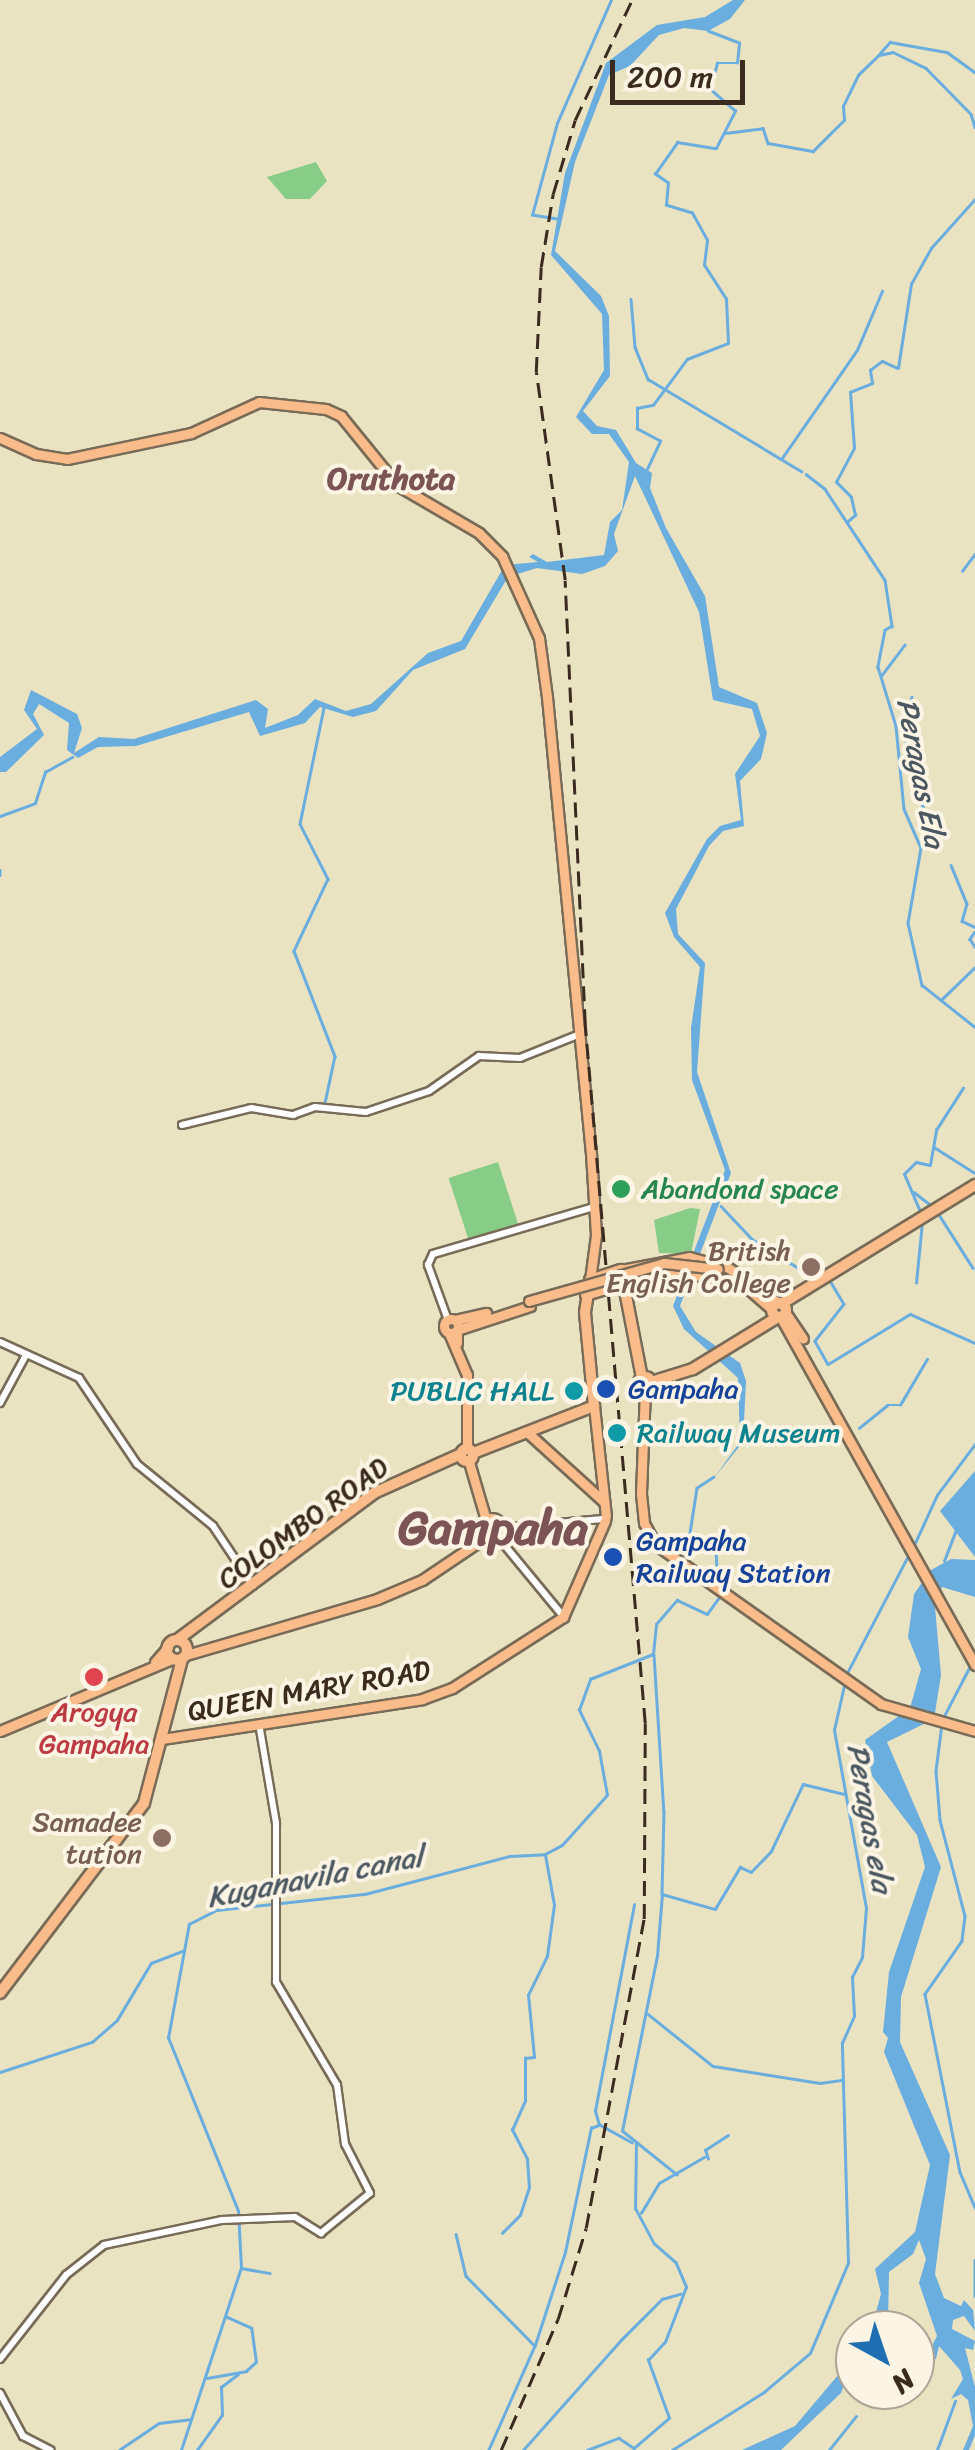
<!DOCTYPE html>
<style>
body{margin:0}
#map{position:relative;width:975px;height:2450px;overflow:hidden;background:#eae3c2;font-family:Sriracha,sans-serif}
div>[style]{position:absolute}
.green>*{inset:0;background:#87cc87;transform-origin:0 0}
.water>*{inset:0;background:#6aaddf}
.stream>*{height:2.5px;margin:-1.25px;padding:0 1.25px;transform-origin:1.25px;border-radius:1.25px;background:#6aaddf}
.roads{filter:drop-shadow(2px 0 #786b57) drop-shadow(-2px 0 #786b57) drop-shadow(0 2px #786b57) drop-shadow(0 -2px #786b57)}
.tertiary>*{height:6px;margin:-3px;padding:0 3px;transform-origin:3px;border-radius:3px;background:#fff}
.primary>*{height:9px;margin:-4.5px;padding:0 4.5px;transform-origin:4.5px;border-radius:4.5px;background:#f9bc8a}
.primary>.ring{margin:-4.5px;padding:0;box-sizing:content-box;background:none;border:9px solid #f9bc8a;border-radius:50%}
.trunk>*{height:10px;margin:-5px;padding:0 5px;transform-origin:5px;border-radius:5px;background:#f9bc8a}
.trunk>.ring{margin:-5px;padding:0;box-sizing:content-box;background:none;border:10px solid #f9bc8a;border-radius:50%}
.rail>*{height:2.5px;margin-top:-1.25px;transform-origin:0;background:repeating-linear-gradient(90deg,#3b2a1e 0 15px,transparent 0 23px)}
.bridges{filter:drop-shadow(2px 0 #786b57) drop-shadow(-2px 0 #786b57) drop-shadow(0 2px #786b57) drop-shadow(0 -2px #786b57)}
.primary-bridge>*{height:9px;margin:-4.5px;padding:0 4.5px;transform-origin:4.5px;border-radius:4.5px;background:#f9bc8a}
.dots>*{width:28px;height:28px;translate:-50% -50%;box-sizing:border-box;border:5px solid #fcf5e5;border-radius:50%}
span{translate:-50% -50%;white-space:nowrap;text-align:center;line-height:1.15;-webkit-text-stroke:8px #fcf5e5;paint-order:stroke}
.leisure-label{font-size:28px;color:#27864d}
.left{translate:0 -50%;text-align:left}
.education-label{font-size:28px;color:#785e54}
.right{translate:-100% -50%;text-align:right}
.transit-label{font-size:28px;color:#164399}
.culture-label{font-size:28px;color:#0d838f}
.street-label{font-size:28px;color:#3b2a1e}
.health-label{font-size:28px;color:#be3a42}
.water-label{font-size:30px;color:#4b5862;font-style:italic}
.quarter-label{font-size:32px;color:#7d5455;font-weight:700}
.town-label{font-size:48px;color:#7d5455;font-weight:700}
.north{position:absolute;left:835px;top:2310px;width:100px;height:100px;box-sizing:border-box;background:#fcf5e5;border:2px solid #afa495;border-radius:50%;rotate:140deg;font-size:28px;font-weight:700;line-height:40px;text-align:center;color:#3b2a1e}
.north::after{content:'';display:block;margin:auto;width:35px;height:45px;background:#1f6fb2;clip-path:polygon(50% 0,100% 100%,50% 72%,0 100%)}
.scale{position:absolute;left:610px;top:60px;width:135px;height:45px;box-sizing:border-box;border:5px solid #3b2a1e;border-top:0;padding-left:12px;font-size:30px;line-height:35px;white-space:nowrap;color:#3b2a1e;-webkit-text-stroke:8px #fcf5e5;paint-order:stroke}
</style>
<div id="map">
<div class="green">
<i style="clip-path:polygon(316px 162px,327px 181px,310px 199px,286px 199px,267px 177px)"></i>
<i style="left:498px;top:1162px;width:66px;height:52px;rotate:72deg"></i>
<i style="clip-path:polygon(690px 1208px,700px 1209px,691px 1254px,659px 1253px,654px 1220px)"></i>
</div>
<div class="water">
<i style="clip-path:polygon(733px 0,745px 0,730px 19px,708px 31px,684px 28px,659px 35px,630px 66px,609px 75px,575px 162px,555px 251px,601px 296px,609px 316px,610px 376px,583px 411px,597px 426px,616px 430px,636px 463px,652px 473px,650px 488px,666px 528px,705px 596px,719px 687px,757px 703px,767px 733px,761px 759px,740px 781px,744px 826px,723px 831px,709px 846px,676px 909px,678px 934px,705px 963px,697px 1072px,731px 1173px,680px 1306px,696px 1332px,740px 1363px,746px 1381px,743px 1442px,714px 1478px,740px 1442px,738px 1378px,684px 1329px,673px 1306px,725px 1170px,692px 1080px,691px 1028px,700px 967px,674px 937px,665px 913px,707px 839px,720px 826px,741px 820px,735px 774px,760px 736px,752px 709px,713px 700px,699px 612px,635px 476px,614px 534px,618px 551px,605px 566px,582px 574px,537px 568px,508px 577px,465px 649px,413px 670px,376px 711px,353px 717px,320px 707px,305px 723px,260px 736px,249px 712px,136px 746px,98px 747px,78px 758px,67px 750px,69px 723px,39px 704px,33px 714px,44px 735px,6px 772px,0 772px,0 757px,37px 729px,24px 710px,31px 690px,77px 714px,82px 728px,74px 753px,99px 737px,134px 739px,256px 700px,268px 709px,265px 728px,298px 715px,315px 699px,346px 711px,371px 704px,428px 653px,461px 641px,505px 565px,538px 562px,529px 557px,533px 554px,547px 562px,604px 555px,610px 522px,622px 510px,629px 462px,609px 434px,592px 434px,576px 417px,604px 370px,602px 314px,551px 255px,565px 173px,606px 63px,657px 25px,705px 17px)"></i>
<i style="clip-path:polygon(975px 1471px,975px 1557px,940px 1511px)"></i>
<i style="clip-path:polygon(951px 1559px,975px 1560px,975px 1597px,942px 1587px,935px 1607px,941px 1675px,934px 1719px,887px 1742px,941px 1867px,901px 1997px,900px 2042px,950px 2155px,935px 2274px,944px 2298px,961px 2306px,964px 2300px,973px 2310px,975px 2331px,964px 2316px,953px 2320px,952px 2329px,975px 2341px,973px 2350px,965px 2348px,975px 2387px,975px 2435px,969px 2450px,963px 2450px,973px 2426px,968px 2400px,961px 2394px,951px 2399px,963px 2379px,960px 2370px,939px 2346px,936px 2359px,925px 2359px,937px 2336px,919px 2283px,926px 2259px,919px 2240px,913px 2254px,889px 2272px,888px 2326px,871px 2330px,881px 2294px,875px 2269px,915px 2232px,930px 2165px,884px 2052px,888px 2038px,883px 2032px,889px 1972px,925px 1867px,917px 1835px,872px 1776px,865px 1740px,910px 1708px,921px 1669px,908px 1637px,914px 1594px,931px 1570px)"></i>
<i style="clip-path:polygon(855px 2355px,841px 2393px,781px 2450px,742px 2450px,795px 2426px)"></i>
</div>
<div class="stream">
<i style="left:880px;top:53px;width:15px;rotate:-48deg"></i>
<i style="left:890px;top:42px;width:58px;rotate:10deg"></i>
<i style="left:947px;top:52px;width:34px;rotate:36deg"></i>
<i style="left:725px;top:133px;width:38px;rotate:-7deg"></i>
<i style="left:763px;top:128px;width:16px;rotate:72deg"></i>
<i style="left:768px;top:143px;width:46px;rotate:10.1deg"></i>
<i style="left:813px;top:151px;width:44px;rotate:-45deg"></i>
<i style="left:844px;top:120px;width:14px;rotate:-94deg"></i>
<i style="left:843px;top:106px;width:34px;rotate:-64deg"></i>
<i style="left:858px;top:75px;width:29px;rotate:-44deg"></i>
<i style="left:879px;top:55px;width:14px;rotate:-12deg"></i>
<i style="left:893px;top:52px;width:37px;rotate:26deg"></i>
<i style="left:926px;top:68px;width:64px;rotate:45.6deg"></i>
<i style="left:971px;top:114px;width:14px;rotate:73deg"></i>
<i style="left:557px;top:219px;width:25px;rotate:-171deg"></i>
<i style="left:532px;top:215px;width:95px;rotate:-74.8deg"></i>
<i style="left:557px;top:123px;width:134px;rotate:-66.3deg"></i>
<i style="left:631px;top:299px;width:48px;rotate:85.2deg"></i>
<i style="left:635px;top:347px;width:35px;rotate:68deg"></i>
<i style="left:648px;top:379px;width:179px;rotate:31deg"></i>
<i style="left:782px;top:458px;width:131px;rotate:-55.2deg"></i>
<i style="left:857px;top:350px;width:64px;rotate:-67deg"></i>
<i style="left:647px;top:469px;width:31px;rotate:-65deg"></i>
<i style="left:660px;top:441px;width:26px;rotate:-152deg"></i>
<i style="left:637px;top:429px;width:21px;rotate:-90deg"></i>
<i style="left:637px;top:408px;width:16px;rotate:-11deg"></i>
<i style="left:653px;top:405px;width:57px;rotate:-53.5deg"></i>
<i style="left:687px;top:359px;width:44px;rotate:-21.3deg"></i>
<i style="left:728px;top:343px;width:44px;rotate:-92.6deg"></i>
<i style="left:726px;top:299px;width:40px;rotate:-122.9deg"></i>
<i style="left:704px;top:265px;width:25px;rotate:-83deg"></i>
<i style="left:707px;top:240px;width:31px;rotate:-119deg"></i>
<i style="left:692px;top:213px;width:27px;rotate:-163deg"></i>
<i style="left:666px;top:205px;width:22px;rotate:-85deg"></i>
<i style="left:668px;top:183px;width:16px;rotate:-145deg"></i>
<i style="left:655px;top:174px;width:39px;rotate:-55deg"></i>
<i style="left:677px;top:142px;width:39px;rotate:9deg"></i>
<i style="left:716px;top:148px;width:42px;rotate:-62.8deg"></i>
<i style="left:735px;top:111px;width:33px;rotate:-139deg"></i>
<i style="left:710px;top:89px;width:27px;rotate:-75deg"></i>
<i style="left:717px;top:63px;width:20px"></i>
<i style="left:737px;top:63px;width:20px;rotate:-84deg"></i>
<i style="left:739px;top:43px;width:33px;rotate:-159deg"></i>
<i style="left:806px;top:474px;width:24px;rotate:38deg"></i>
<i style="left:825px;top:489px;width:109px;rotate:56.6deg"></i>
<i style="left:885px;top:580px;width:47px;rotate:81.3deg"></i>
<i style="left:892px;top:626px;width:8px;rotate:150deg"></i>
<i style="left:885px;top:630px;width:38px;rotate:101deg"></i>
<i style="left:878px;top:667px;width:62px;rotate:73deg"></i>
<i style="left:896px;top:726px;width:83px;rotate:84.5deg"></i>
<i style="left:904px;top:809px;width:43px;rotate:66.4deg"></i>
<i style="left:921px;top:848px;width:76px;rotate:99.8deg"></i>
<i style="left:908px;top:923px;width:64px;rotate:77.3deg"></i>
<i style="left:922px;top:985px;width:68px;rotate:38.4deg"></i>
<i style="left:847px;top:522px;width:11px;rotate:-41deg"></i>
<i style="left:855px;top:515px;width:18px;rotate:-103deg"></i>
<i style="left:851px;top:497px;width:21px;rotate:-135deg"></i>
<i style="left:836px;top:482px;width:38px;rotate:-62deg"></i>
<i style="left:854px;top:448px;width:56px;rotate:-94.1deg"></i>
<i style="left:850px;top:392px;width:24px;rotate:-22deg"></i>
<i style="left:872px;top:383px;width:13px;rotate:-99deg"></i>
<i style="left:870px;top:370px;width:15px;rotate:-37deg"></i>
<i style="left:882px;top:361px;width:17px;rotate:24deg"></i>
<i style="left:898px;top:368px;width:85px;rotate:-81.2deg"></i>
<i style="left:911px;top:284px;width:41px;rotate:-60.9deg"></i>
<i style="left:931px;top:248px;width:66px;rotate:-48.1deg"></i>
<i style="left:962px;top:571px;width:21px;rotate:-53deg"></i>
<i style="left:881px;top:676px;width:39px;rotate:-53deg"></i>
<i style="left:912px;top:697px;width:25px;rotate:106deg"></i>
<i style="left:905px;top:721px;width:49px;rotate:86.5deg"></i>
<i style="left:908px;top:770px;width:53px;rotate:67.8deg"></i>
<i style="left:928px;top:819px;width:29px;rotate:102deg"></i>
<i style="left:324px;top:708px;width:118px;rotate:101.7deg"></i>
<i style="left:300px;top:824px;width:62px;rotate:63deg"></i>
<i style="left:328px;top:879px;width:80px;rotate:115.3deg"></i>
<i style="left:294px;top:951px;width:113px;rotate:68.7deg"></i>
<i style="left:335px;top:1056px;width:48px;rotate:102deg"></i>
<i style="left:0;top:816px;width:37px;rotate:-20deg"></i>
<i style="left:35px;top:803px;width:33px;rotate:-72deg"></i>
<i style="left:45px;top:772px;width:31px;rotate:-29deg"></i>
<i style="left:951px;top:865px;width:42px;rotate:67.7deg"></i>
<i style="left:967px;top:904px;width:18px;rotate:106deg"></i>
<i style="left:962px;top:921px;width:14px;rotate:25deg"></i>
<i style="left:0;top:870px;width:5px;rotate:90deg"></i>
<i style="left:975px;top:932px;width:9px;rotate:126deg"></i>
<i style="left:970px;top:939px;width:9px;rotate:58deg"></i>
<i style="left:942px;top:999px;width:46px;rotate:-44.1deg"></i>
<i style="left:934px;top:1147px;width:49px;rotate:32.4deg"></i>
<i style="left:914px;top:1192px;width:24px;rotate:38deg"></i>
<i style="left:721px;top:1206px;width:45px;rotate:46.8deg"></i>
<i style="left:752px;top:1239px;width:75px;rotate:32deg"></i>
<i style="left:938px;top:1213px;width:65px;rotate:57.5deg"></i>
<i style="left:921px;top:1214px;width:43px;rotate:-113deg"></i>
<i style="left:904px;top:1174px;width:17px;rotate:-45deg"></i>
<i style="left:916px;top:1162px;width:14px;rotate:12deg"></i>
<i style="left:930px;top:1165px;width:36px;rotate:-80deg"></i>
<i style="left:936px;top:1130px;width:50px;rotate:-57.3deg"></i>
<i style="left:829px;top:1279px;width:29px;rotate:59deg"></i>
<i style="left:844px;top:1304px;width:47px;rotate:128.1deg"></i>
<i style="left:815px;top:1341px;width:26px;rotate:61deg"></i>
<i style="left:828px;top:1364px;width:96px;rotate:-31.4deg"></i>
<i style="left:910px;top:1314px;width:71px;rotate:24deg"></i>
<i style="left:916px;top:1283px;width:61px;rotate:-84.4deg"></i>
<i style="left:859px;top:1428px;width:36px;rotate:-39deg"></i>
<i style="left:887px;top:1405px;width:13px"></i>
<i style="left:900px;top:1405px;width:53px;rotate:-59.6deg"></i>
<i style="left:714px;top:1477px;width:20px;rotate:147deg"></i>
<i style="left:697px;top:1488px;width:46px;rotate:98.8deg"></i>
<i style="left:690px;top:1533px;width:31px;rotate:33deg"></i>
<i style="left:716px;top:1550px;width:33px;rotate:87deg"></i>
<i style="left:914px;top:1545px;width:55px;rotate:-65.3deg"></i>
<i style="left:937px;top:1495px;width:64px;rotate:-53.3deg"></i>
<i style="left:944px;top:1561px;width:34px;rotate:-69deg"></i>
<i style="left:654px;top:1655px;width:157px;rotate:86.4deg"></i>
<i style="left:664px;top:1812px;width:82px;rotate:91.4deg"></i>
<i style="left:847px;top:1673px;width:132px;rotate:-62.5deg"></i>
<i style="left:944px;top:1716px;width:56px;rotate:-62.5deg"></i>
<i style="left:942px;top:1724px;width:47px;rotate:97.3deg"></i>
<i style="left:936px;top:1771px;width:49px;rotate:85.3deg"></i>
<i style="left:940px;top:1820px;width:99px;rotate:75.4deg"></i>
<i style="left:965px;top:1916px;width:25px;rotate:97deg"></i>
<i style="left:962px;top:1941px;width:65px;rotate:124.9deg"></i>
<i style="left:925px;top:1994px;width:181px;rotate:78.9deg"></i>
<i style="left:960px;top:2172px;width:39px;rotate:67deg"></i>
<i style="left:648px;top:2014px;width:83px;rotate:38.7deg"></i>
<i style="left:713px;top:2066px;width:108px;rotate:9deg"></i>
<i style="left:820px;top:2083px;width:22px;rotate:-8deg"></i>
<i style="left:0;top:2072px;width:97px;rotate:-18.1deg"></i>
<i style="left:92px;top:2042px;width:33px;rotate:-41deg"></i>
<i style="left:117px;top:2020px;width:66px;rotate:-59.2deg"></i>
<i style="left:151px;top:1963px;width:34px;rotate:-21deg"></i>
<i style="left:632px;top:2143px;width:38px;rotate:-151deg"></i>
<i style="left:599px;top:2125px;width:15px;rotate:-106deg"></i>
<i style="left:595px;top:2111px;width:210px;rotate:-79.3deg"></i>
<i style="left:708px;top:2159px;width:9px;rotate:-108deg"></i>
<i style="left:705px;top:2150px;width:27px;rotate:-33deg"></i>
<i style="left:677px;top:2175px;width:70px;rotate:-141.3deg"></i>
<i style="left:622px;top:2131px;width:178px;rotate:-78.7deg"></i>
<i style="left:657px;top:1956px;width:62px;rotate:-85.4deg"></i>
<i style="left:662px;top:1894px;width:55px;rotate:15.8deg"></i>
<i style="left:715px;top:1909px;width:49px;rotate:-59.2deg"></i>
<i style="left:740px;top:1867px;width:12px;rotate:24deg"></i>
<i style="left:751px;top:1872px;width:29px;rotate:-46deg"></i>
<i style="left:771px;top:1851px;width:74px;rotate:-64.5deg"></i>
<i style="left:803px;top:1784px;width:42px;rotate:13.7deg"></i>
<i style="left:641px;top:2213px;width:35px;rotate:-59deg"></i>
<i style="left:659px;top:2183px;width:52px;rotate:-30deg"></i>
<i style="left:502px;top:2233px;width:25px;rotate:-45deg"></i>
<i style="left:520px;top:2215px;width:28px;rotate:-72deg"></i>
<i style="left:529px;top:2188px;width:29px;rotate:-94deg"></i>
<i style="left:527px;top:2159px;width:33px;rotate:-117deg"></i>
<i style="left:512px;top:2130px;width:32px;rotate:-66deg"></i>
<i style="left:525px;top:2101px;width:43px;rotate:-90deg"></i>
<i style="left:525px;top:2058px;width:9px;rotate:-6deg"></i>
<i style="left:534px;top:2057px;width:62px;rotate:-95.5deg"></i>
<i style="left:528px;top:1995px;width:43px;rotate:-64deg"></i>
<i style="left:547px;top:1956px;width:51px;rotate:-82.2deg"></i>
<i style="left:554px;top:1905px;width:51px;rotate:-100.2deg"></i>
<i style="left:456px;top:2234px;width:43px;rotate:76.6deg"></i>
<i style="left:466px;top:2276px;width:98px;rotate:45.4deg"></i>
<i style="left:535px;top:2346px;width:114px;rotate:113.9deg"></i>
<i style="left:975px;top:2260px;width:36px;rotate:90deg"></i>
<i style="left:241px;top:2268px;width:57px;rotate:-93deg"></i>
<i style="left:238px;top:2211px;width:187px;rotate:-112deg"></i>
<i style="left:168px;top:2038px;width:116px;rotate:-79.6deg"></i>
<i style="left:189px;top:1924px;width:31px;rotate:-27deg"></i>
<i style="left:217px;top:1910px;width:149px;rotate:-6.2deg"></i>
<i style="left:365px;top:1894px;width:150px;rotate:-14.7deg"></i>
<i style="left:510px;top:1856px;width:35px;rotate:-3deg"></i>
<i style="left:545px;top:1854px;width:19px;rotate:-28deg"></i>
<i style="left:562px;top:1845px;width:67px;rotate:-48deg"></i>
<i style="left:607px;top:1795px;width:45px;rotate:-100.3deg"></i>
<i style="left:599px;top:1751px;width:46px;rotate:-116deg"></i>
<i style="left:579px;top:1710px;width:33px;rotate:-70deg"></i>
<i style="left:590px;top:1679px;width:68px;rotate:-21.6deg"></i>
<i style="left:653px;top:1654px;width:30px;rotate:-84deg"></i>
<i style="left:656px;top:1624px;width:32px;rotate:-49deg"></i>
<i style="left:677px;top:1600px;width:33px;rotate:25deg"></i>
<i style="left:707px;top:1614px;width:22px;rotate:-54deg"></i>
<i style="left:535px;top:2345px;width:98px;rotate:-72.1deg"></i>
<i style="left:565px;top:2252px;width:127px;rotate:-78.2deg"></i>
<i style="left:591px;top:2128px;width:9px;rotate:-21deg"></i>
<i style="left:207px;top:2378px;width:40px;rotate:-10deg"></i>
<i style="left:246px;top:2371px;width:13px;rotate:-42deg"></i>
<i style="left:256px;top:2362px;width:34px;rotate:-98deg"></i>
<i style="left:251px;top:2328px;width:27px;rotate:-156deg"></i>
<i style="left:119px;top:2450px;width:48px;rotate:-34deg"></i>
<i style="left:159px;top:2423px;width:31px;rotate:-7deg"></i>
<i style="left:181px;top:2450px;width:192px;rotate:-71.8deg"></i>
<i style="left:241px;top:2268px;width:29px;rotate:10deg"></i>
<i style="left:197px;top:2450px;width:43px;rotate:-54.5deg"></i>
<i style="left:222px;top:2415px;width:28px;rotate:-92deg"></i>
<i style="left:221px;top:2387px;width:21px;rotate:-37deg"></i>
<i style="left:523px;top:2450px;width:149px;rotate:-48.3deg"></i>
<i style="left:622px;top:2339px;width:57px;rotate:-45deg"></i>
<i style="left:662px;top:2299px;width:19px;rotate:-16deg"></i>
<i style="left:587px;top:2450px;width:34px;rotate:-21deg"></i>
<i style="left:619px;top:2438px;width:18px;rotate:34deg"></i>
<i style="left:634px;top:2448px;width:46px;rotate:-40.6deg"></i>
<i style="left:669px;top:2418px;width:62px;rotate:-109.9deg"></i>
<i style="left:648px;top:2360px;width:25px;rotate:-47deg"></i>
<i style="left:665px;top:2342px;width:59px;rotate:-69.1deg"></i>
<i style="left:686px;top:2287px;width:26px;rotate:-113deg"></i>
<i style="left:676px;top:2263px;width:29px;rotate:-139deg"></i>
<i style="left:654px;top:2244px;width:40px;rotate:-118deg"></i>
<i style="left:635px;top:2209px;width:65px;rotate:-89.1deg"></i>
<i style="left:672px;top:2450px;width:109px;rotate:-32.2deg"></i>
<i style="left:764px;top:2392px;width:60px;rotate:-40.3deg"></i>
<i style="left:810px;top:2353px;width:98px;rotate:-67.1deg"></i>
<i style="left:848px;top:2263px;width:220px;rotate:-91.6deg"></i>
<i style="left:842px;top:2043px;width:30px;rotate:-66deg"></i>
<i style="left:854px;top:2016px;width:39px;rotate:-93deg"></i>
<i style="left:852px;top:1977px;width:22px;rotate:-63deg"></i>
<i style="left:862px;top:1957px;width:49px;rotate:-85.3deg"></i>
<i style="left:866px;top:1908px;width:181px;rotate:-100.2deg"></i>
<i style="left:834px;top:1730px;width:50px;rotate:-77.3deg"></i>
<i style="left:829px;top:2450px;width:43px;rotate:-51.5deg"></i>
<i style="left:937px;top:2450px;width:52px;rotate:-69.8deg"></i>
</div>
<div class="roads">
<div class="tertiary">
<i style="left:182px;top:1125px;width:71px;rotate:-13.8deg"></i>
<i style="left:251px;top:1108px;width:43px;rotate:9.5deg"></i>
<i style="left:293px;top:1115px;width:23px;rotate:-20deg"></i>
<i style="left:315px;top:1107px;width:51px;rotate:5.6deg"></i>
<i style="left:366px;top:1112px;width:66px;rotate:-18.4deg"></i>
<i style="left:429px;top:1091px;width:61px;rotate:-35deg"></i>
<i style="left:479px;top:1056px;width:41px;rotate:2.8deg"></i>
<i style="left:520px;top:1058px;width:65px;rotate:-21.8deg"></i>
<i style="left:448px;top:1320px;width:59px;rotate:-110deg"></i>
<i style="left:428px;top:1265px;width:12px;rotate:-66deg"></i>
<i style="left:433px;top:1254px;width:168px;rotate:-16.3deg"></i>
<i style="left:0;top:1342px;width:87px;rotate:24.5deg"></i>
<i style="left:79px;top:1378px;width:104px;rotate:56deg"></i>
<i style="left:137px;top:1464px;width:98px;rotate:39.2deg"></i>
<i style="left:213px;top:1526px;width:72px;rotate:56.3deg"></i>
<i style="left:0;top:1403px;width:55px;rotate:-61.6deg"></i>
<i style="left:501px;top:1528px;width:102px;rotate:-5deg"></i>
<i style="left:497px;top:1536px;width:104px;rotate:50.5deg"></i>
<i style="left:0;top:2359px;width:107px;rotate:-51.8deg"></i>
<i style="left:66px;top:2275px;width:48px;rotate:-38.3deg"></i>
<i style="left:104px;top:2245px;width:121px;rotate:-12deg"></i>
<i style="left:222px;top:2220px;width:73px;rotate:-2.4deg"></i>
<i style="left:295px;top:2217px;width:31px;rotate:32deg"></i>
<i style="left:321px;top:2233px;width:63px;rotate:-39.2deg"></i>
<i style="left:370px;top:2193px;width:55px;rotate:-117deg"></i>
<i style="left:345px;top:2144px;width:60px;rotate:-97.7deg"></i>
<i style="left:337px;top:2085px;width:120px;rotate:-120.6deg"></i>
<i style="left:276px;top:1982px;width:159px;rotate:-90deg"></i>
<i style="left:276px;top:1823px;width:100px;rotate:-99.7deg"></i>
<i style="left:0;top:2393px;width:49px;rotate:61.9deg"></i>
<i style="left:23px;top:2436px;width:31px;rotate:27deg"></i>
</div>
<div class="primary">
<i style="left:0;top:438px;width:39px;rotate:24deg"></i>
<i style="left:36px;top:454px;width:31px;rotate:9deg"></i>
<i style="left:67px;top:459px;width:127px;rotate:-11.8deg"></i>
<i style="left:191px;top:433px;width:75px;rotate:-24.5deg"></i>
<i style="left:259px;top:402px;width:67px;rotate:6deg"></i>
<i style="left:326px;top:409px;width:17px;rotate:25deg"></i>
<i style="left:341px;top:416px;width:89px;rotate:50.9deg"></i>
<i style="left:397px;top:485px;width:95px;rotate:30.3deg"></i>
<i style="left:479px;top:533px;width:33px;rotate:45deg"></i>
<i style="left:502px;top:556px;width:90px;rotate:65.7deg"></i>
<i style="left:539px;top:638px;width:60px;rotate:82.3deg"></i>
<i style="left:547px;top:697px;width:458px;rotate:84.5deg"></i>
<i style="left:591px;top:1153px;width:82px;rotate:86.5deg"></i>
<i style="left:596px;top:1235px;width:45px;rotate:97.6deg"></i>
<i style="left:621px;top:1270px;width:69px;rotate:-10.8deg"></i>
<i style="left:689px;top:1257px;width:39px;rotate:15deg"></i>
<i style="left:727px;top:1267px;width:29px;rotate:34deg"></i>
<i style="left:749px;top:1281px;width:36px;rotate:37deg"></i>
<i style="left:623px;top:1284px;width:51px;rotate:-14.9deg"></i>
<i style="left:672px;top:1271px;width:68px;rotate:10.2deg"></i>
<i style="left:744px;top:1285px;width:37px;rotate:41deg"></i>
<i style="left:785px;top:1312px;width:32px;rotate:56deg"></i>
<i style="left:780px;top:1316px;width:400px;rotate:60.8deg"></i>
<i class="ring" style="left:444px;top:1319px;width:5px;height:5px"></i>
<i style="left:455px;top:1320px;width:32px;rotate:-13deg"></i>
<i style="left:449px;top:1333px;width:46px;rotate:66.8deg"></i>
<i style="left:467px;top:1375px;width:74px;rotate:90deg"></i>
<i style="left:457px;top:1343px;width:13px;rotate:-90deg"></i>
<i style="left:457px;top:1330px;width:77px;rotate:-18.2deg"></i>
<i style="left:645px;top:1389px;width:105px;rotate:92.2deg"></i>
<i style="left:641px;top:1494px;width:29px;rotate:84deg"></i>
<i style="left:644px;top:1523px;width:24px;rotate:62deg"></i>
<i style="left:655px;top:1544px;width:277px;rotate:35.3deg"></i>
<i style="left:881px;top:1704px;width:98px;rotate:16deg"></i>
<i style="left:594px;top:1406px;width:111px;rotate:83.8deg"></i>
<i style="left:528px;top:1433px;width:103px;rotate:42.2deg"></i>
<i style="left:469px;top:1462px;width:60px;rotate:73.7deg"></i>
<i class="ring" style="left:481px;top:1518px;width:11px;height:11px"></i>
<i style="left:186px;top:1655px;width:199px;rotate:-16.3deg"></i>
<i style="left:377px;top:1599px;width:49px;rotate:-22.9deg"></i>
<i style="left:422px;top:1580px;width:77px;rotate:-33.9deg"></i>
<i style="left:155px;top:1662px;width:20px;rotate:-49deg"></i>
<i style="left:0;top:1731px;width:186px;rotate:-22.7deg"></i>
<i style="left:162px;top:1739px;width:263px;rotate:-8.7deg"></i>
<i style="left:422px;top:1699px;width:32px;rotate:-20deg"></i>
<i style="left:452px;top:1688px;width:132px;rotate:-32.6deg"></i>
<i style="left:563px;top:1617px;width:105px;rotate:-66.4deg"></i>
</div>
<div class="trunk">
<i style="left:586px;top:1295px;width:39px;rotate:-17deg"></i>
<i class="ring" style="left:772px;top:1303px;width:4px;height:4px"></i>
<i style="left:781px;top:1304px;width:228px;rotate:-31.5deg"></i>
<i class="ring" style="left:639px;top:1377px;width:2px;height:2px"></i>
<i style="left:651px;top:1382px;width:44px;rotate:-17.2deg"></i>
<i style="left:693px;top:1369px;width:100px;rotate:-31.5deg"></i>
<i class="ring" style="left:461px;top:1449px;width:2px;height:2px"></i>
<i style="left:473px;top:1453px;width:130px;rotate:-21.2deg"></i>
<i style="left:594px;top:1406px;width:94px;rotate:-95.5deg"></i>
<i style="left:585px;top:1312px;width:32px;rotate:-81deg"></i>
<i style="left:590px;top:1280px;width:33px;rotate:-18deg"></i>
<i style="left:621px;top:1270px;width:110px;rotate:79deg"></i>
<i style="left:177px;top:1640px;width:246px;rotate:-36.7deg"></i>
<i style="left:374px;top:1493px;width:95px;rotate:-24.1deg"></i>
<i class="ring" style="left:167px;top:1640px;width:10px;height:10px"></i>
<i style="left:0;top:1993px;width:238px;rotate:-52.8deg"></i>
<i style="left:144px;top:1803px;width:149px;rotate:-75.2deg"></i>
</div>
</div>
<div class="rail">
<i style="left:501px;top:2450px;width:143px;rotate:-66.5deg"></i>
<i style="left:558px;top:2319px;width:95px;rotate:-72.9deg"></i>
<i style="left:586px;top:2228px;width:314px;rotate:-79.4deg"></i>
<i style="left:644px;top:1919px;width:196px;rotate:-89.7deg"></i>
<i style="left:645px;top:1723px;width:702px;rotate:-94.91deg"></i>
<i style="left:585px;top:1024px;width:444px;rotate:-92.6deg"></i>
<i style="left:565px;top:580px;width:210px;rotate:-97.9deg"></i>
<i style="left:536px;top:372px;width:105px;rotate:-87.3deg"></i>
<i style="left:541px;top:267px;width:74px;rotate:-80.7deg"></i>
<i style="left:553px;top:194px;width:77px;rotate:-73.4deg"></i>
<i style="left:575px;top:120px;width:133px;rotate:-64.6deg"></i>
</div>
<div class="bridges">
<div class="primary-bridge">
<i style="left:529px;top:1301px;width:140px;rotate:-15.7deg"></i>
<i style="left:664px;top:1263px;width:54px;rotate:6.3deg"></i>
</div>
</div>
<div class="dots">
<i style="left:621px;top:1189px;background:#2e9e5b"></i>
<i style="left:811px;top:1267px;background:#8d6e63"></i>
<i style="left:606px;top:1389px;background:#1a4fb4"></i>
<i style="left:574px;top:1391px;background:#0f9aa8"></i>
<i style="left:617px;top:1433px;background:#0f9aa8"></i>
<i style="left:613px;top:1557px;background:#1a4fb4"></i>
<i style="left:94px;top:1677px;background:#e0444e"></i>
<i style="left:162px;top:1838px;background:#8d6e63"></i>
</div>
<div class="leisure-label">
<span class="left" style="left:641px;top:1189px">Abandond space</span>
</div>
<div class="education-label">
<span class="right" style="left:791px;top:1267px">British<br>English College</span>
<span class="right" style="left:142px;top:1838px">Samadee<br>tution</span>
</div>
<div class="transit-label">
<span class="left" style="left:628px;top:1389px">Gampaha</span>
<span class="left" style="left:636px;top:1557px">Gampaha<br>Railway Station</span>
</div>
<div class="culture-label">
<span class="right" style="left:554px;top:1391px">PUBLIC HALL</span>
<span class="left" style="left:637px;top:1433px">Railway Museum</span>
</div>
<div class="street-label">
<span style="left:303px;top:1523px;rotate:-36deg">COLOMBO ROAD</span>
<span style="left:309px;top:1691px;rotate:-10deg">QUEEN MARY ROAD</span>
</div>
<div class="health-label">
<span style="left:94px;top:1728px">Arogya<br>Gampaha</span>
</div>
<div class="water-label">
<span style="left:921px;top:773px;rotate:79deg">Peragas Ela</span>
<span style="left:870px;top:1818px;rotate:80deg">Peragas ela</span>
<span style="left:315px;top:1877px;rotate:-11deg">Kuganavila canal</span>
</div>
<div class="quarter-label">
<span style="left:391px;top:479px">Oruthota</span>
</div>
<div class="town-label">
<span style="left:493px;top:1528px">Gampaha</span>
</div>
<div class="north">N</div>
<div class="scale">200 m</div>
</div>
